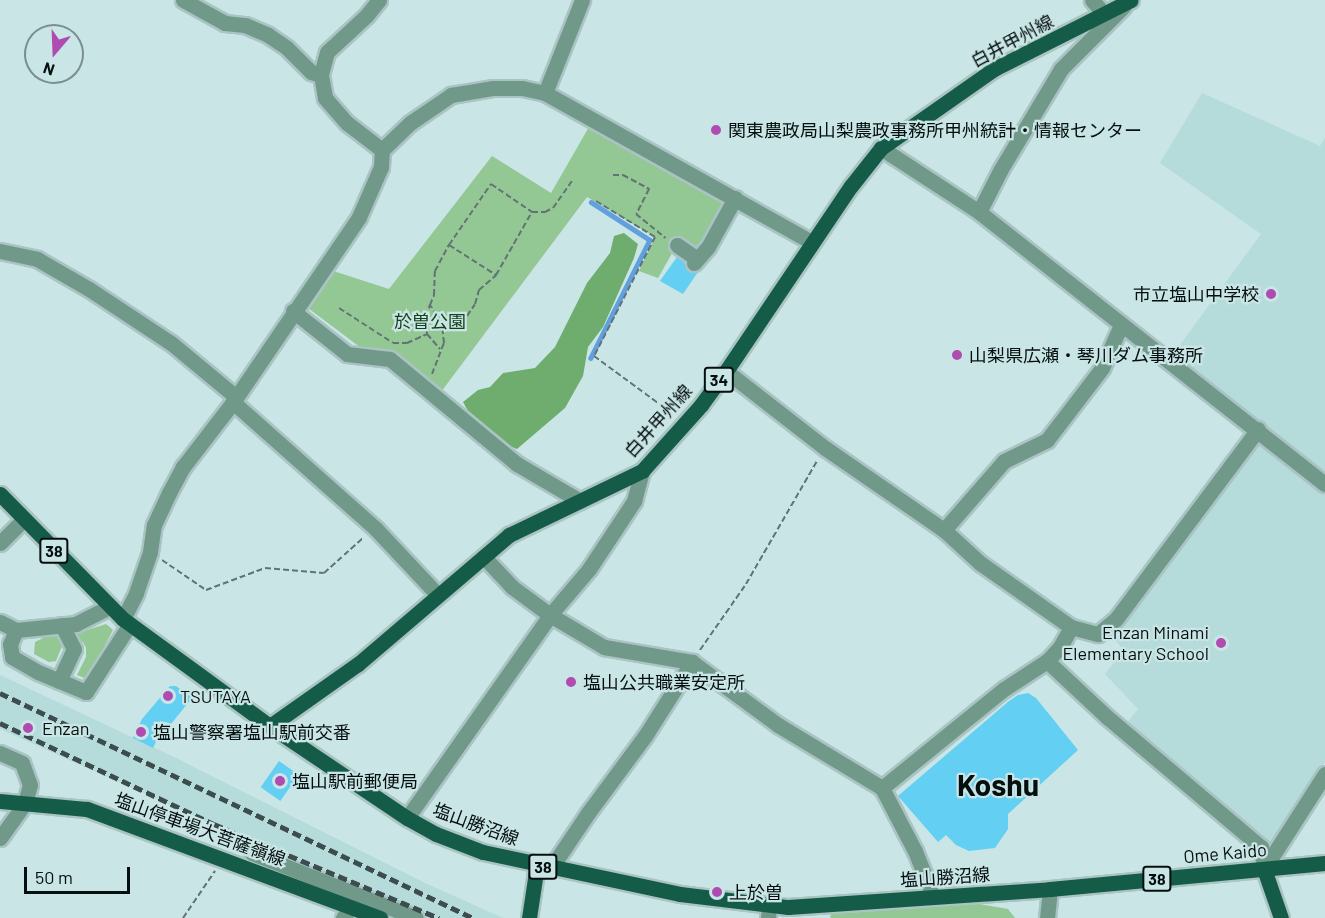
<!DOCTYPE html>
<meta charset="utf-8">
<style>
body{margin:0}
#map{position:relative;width:1325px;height:918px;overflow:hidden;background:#c9e5e5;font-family:Barlow,"Noto Sans JP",sans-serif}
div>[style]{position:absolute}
.built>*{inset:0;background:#b6dbdb}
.green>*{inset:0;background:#93c793}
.forest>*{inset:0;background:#6fad6f}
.stream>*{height:4.5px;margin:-2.25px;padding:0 2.25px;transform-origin:2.25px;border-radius:2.25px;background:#61a0dc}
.building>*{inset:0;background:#63cff3;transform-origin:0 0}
.path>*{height:2px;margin-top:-1px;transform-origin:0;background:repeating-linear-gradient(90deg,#617373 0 6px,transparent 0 9px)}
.roads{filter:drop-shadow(2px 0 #aac3c3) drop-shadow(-2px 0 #aac3c3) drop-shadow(0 2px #aac3c3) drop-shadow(0 -2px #aac3c3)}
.minor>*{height:15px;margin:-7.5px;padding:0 7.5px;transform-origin:7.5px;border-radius:7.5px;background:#70998a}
.major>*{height:15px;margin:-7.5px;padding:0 7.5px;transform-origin:7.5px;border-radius:7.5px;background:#155c48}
.rail>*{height:4.5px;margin-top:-2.25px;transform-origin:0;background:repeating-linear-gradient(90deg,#3d4c4c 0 9px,transparent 0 13.5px)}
.dots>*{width:16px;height:16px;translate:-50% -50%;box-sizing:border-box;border:3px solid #c9e5e5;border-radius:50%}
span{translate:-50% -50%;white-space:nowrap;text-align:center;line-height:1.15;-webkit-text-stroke:4.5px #c9e5e5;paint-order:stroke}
.shield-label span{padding:2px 4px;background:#c9e5e5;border:2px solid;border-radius:4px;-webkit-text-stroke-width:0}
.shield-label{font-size:16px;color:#060f0f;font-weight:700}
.street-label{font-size:18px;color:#060f0f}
.poi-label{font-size:18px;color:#060f0f}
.left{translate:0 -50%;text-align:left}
.right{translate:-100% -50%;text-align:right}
.park-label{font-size:18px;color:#154218}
.town-label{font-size:30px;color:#060f0f;font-weight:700}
.north{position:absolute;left:24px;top:24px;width:60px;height:60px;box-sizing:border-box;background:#c9e5e5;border:2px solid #7b8f8f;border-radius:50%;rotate:199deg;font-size:16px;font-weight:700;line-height:24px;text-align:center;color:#060f0f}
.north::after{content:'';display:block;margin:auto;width:21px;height:27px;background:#af4bb1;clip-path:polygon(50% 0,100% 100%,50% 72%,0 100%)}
.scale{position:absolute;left:24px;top:867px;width:106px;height:27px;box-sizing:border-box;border:3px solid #060f0f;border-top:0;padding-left:8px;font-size:18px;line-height:21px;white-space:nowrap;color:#060f0f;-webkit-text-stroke:4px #c9e5e5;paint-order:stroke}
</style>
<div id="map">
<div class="built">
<i style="clip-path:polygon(1202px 93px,1320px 146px,1325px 138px,1325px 472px,1174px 353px,1261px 234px,1160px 163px)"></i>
<i style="clip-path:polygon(1257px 440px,1325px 495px,1325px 762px,1273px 848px,1125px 725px,1138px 709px,1105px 674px,1124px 650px,1112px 637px)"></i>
<i style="clip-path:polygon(0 675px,170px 755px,425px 883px,503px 918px,422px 918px,0 729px)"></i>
</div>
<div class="green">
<i style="clip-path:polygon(593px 120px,732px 196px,699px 254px,679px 241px,658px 278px,639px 271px,655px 237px,587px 197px,438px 396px,373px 357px,300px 302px,324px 268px,389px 289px,492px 156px,551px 193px)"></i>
<i style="clip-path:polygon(106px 624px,113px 630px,87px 679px,77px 675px,86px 657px,86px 648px,83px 642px,75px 640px,75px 634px)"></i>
<i style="clip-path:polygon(49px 635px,60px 635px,62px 646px,56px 661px,49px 662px,34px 654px,35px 642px)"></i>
<i style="clip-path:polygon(933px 896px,1008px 909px,1015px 918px,830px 918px,833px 906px)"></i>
</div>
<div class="forest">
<i style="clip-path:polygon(624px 233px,638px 244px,634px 258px,603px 327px,588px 347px,583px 376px,565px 408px,517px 449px,499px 442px,473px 420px,463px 402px,478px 390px,490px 387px,503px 373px,535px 368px,555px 347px,587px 283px,610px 253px,614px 236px)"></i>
</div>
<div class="stream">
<i style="left:591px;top:202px;width:70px;rotate:32.8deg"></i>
<i style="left:650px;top:240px;width:132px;rotate:116.6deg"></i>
</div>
<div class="building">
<i style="clip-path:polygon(677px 257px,684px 262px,688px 271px,698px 272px,683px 294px,660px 281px)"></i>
<i style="clip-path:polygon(170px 686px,176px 686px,192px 698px,171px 724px,166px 722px,153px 748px,133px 738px,142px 719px)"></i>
<i style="clip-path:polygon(1028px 693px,1036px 698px,1078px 750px,1008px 814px,1008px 829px,995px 848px,969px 851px,956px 845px,946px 835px,938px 842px,898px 796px,1009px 701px,1018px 695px)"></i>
<i style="left:279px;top:761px;width:24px;height:32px;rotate:35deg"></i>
</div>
<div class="path">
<i style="left:613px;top:175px;width:10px"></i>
<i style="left:623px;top:175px;width:30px;rotate:28deg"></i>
<i style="left:649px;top:189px;width:28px;rotate:117deg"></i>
<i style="left:636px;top:214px;width:38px;rotate:39deg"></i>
<i style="left:596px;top:201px;width:69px;rotate:31.4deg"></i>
<i style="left:655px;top:237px;width:134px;rotate:117.1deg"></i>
<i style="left:594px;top:356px;width:98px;rotate:36.3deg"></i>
<i style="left:449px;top:245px;width:56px;rotate:32.6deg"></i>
<i style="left:339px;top:308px;width:64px;rotate:32.9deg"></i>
<i style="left:393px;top:343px;width:14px"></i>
<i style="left:407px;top:343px;width:22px;rotate:-24deg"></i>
<i style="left:427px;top:334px;width:20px;rotate:49deg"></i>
<i style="left:442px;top:323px;width:22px;rotate:-124deg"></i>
<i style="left:430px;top:305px;width:11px;rotate:-68deg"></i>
<i style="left:434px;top:295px;width:24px;rotate:-88deg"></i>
<i style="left:435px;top:271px;width:30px;rotate:-62deg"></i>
<i style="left:449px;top:245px;width:74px;rotate:-55.5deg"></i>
<i style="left:491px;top:184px;width:50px;rotate:34.3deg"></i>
<i style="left:427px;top:334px;width:17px;rotate:-93deg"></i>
<i style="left:426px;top:317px;width:13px;rotate:-72deg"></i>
<i style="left:432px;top:374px;width:33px;rotate:-69deg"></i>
<i style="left:444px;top:343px;width:20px;rotate:-96deg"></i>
<i style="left:442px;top:323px;width:13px;rotate:-39deg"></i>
<i style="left:452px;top:315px;width:15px;rotate:4deg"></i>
<i style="left:467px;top:316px;width:14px;rotate:-56deg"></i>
<i style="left:475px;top:304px;width:15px;rotate:-74deg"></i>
<i style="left:479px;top:290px;width:23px;rotate:-41deg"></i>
<i style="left:496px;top:275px;width:73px;rotate:-60.3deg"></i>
<i style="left:532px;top:212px;width:13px"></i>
<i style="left:545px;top:212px;width:9px;rotate:-27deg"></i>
<i style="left:553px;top:208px;width:33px;rotate:-55deg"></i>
<i style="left:162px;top:560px;width:53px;rotate:34.3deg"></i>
<i style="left:206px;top:590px;width:63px;rotate:-20.4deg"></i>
<i style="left:265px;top:568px;width:59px;rotate:4.8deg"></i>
<i style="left:324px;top:573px;width:52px;rotate:-41.9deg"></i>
<i style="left:700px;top:650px;width:80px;rotate:-55.1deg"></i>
<i style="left:746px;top:584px;width:142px;rotate:-60deg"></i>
<i style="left:183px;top:918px;width:57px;rotate:-55.8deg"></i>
</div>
<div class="roads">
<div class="minor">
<i style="left:183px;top:0;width:48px;rotate:28.7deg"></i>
<i style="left:225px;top:23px;width:20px;rotate:6deg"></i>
<i style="left:245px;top:25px;width:25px;rotate:23deg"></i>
<i style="left:268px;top:35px;width:23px;rotate:34deg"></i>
<i style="left:287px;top:48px;width:34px;rotate:45deg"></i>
<i style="left:311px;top:72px;width:10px;rotate:17deg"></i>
<i style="left:379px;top:0;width:19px;rotate:129deg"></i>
<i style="left:367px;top:15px;width:54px;rotate:137.2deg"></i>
<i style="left:327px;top:52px;width:24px;rotate:105deg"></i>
<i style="left:321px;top:75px;width:23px;rotate:80deg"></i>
<i style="left:325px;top:98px;width:33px;rotate:49deg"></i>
<i style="left:347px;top:123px;width:44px;rotate:37.6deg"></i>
<i style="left:1092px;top:0;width:18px;rotate:49deg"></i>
<i style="left:545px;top:93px;width:100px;rotate:-68.3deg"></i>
<i style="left:881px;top:148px;width:117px;rotate:33.1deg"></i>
<i style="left:979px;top:212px;width:440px;rotate:38.2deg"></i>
<i style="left:979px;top:212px;width:48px;rotate:-62.9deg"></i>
<i style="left:1001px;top:169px;width:117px;rotate:-59deg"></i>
<i style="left:1061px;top:69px;width:88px;rotate:-45deg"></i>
<i style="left:677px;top:245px;width:24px;rotate:35deg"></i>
<i style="left:0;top:251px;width:38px;rotate:12deg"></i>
<i style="left:37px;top:259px;width:60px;rotate:30deg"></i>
<i style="left:89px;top:289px;width:98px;rotate:33.4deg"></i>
<i style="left:171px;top:343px;width:85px;rotate:39.7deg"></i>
<i style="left:694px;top:263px;width:21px;rotate:-49deg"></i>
<i style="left:708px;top:247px;width:56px;rotate:-61.1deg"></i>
<i style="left:293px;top:311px;width:69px;rotate:38.5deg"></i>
<i style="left:347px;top:354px;width:43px;rotate:6.6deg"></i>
<i style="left:390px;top:359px;width:165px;rotate:39.6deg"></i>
<i style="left:517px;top:464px;width:73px;rotate:30.4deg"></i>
<i style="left:726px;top:371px;width:125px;rotate:37.9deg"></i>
<i style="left:825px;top:448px;width:145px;rotate:34.6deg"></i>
<i style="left:944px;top:530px;width:49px;rotate:42.5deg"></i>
<i style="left:980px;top:563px;width:111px;rotate:35.1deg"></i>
<i style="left:1071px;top:627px;width:28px;rotate:15deg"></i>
<i style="left:1098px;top:634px;width:23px;rotate:-40deg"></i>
<i style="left:1116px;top:619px;width:237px;rotate:-53.2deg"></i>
<i style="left:233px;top:402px;width:190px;rotate:41.6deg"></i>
<i style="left:375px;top:528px;width:92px;rotate:46.8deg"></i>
<i style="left:944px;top:530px;width:91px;rotate:-49deg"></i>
<i style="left:1004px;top:461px;width:48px;rotate:-26deg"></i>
<i style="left:1047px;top:440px;width:91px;rotate:-52.6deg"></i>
<i style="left:1102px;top:368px;width:47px;rotate:-66.2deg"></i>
<i style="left:0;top:543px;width:34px;rotate:-45deg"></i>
<i style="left:484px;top:557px;width:41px;rotate:47deg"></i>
<i style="left:512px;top:587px;width:47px;rotate:36.4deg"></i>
<i style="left:550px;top:615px;width:63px;rotate:30.7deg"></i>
<i style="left:604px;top:647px;width:89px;rotate:9.7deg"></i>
<i style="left:692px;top:662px;width:107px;rotate:36.2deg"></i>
<i style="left:778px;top:725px;width:122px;rotate:31.2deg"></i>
<i style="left:882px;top:788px;width:71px;rotate:62.4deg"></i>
<i style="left:915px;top:851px;width:48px;rotate:68.2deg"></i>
<i style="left:109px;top:607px;width:37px;rotate:153deg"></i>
<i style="left:76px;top:624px;width:60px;rotate:174.3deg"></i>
<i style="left:16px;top:630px;width:15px;rotate:113deg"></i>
<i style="left:10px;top:644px;width:13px;rotate:81deg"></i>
<i style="left:12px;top:657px;width:30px;rotate:30deg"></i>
<i style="left:38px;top:672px;width:52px;rotate:22.6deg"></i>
<i style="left:86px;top:692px;width:81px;rotate:-57.1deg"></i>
<i style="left:123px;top:619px;width:29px;rotate:-63deg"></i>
<i style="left:136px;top:593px;width:43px;rotate:-71.1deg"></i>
<i style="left:150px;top:552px;width:27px;rotate:-82deg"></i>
<i style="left:154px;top:525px;width:35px;rotate:-65deg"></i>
<i style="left:169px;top:493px;width:30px;rotate:-62deg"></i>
<i style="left:183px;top:467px;width:82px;rotate:-52.4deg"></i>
<i style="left:233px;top:402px;width:224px;rotate:-55.7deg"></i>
<i style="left:359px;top:217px;width:55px;rotate:-66.3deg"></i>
<i style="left:381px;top:167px;width:17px;rotate:-87deg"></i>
<i style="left:382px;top:150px;width:39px;rotate:-44deg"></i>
<i style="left:410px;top:123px;width:50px;rotate:-34.3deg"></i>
<i style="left:451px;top:95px;width:43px;rotate:-9.5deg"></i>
<i style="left:493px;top:88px;width:29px"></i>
<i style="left:522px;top:88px;width:24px;rotate:12deg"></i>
<i style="left:545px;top:93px;width:306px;rotate:29.2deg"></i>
<i style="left:0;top:622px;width:18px;rotate:27deg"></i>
<i style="left:1047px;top:661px;width:82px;rotate:43deg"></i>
<i style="left:1107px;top:717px;width:202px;rotate:40.2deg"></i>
<i style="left:1261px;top:847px;width:22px;rotate:82deg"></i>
<i style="left:59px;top:681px;width:35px;rotate:-65deg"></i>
<i style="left:74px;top:649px;width:27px;rotate:-117deg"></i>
<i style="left:0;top:753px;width:24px;rotate:24deg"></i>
<i style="left:22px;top:763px;width:23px;rotate:70deg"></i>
<i style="left:30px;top:785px;width:19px;rotate:106deg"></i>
<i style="left:25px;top:803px;width:43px;rotate:125.5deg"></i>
<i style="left:882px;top:788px;width:157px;rotate:-39.1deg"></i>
<i style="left:1004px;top:689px;width:51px;rotate:-33.1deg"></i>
<i style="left:1047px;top:661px;width:19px;rotate:-47deg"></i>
<i style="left:1060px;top:647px;width:23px;rotate:-61deg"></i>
<i style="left:407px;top:818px;width:248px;rotate:-54.8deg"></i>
<i style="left:550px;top:615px;width:60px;rotate:-49.7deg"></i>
<i style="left:589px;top:569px;width:82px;rotate:-56.5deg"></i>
<i style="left:634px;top:501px;width:31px;rotate:-75deg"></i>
<i style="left:252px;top:853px;width:176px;rotate:21.6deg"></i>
<i style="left:551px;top:868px;width:66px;rotate:-56.1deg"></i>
<i style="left:588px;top:813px;width:96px;rotate:-53.5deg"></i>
<i style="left:645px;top:736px;width:88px;rotate:-57.6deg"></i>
<i style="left:1264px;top:869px;width:113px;rotate:-57.3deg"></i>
<i style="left:343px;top:918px;width:14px;rotate:-56deg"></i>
<i style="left:768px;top:918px;width:12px;rotate:-85deg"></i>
<i style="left:1047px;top:918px;width:29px;rotate:-84deg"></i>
</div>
<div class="major">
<i style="left:0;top:494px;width:175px;rotate:45.5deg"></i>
<i style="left:123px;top:619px;width:182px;rotate:36.1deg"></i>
<i style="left:270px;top:726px;width:165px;rotate:33.9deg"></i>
<i style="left:407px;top:818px;width:33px;rotate:29deg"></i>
<i style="left:436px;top:834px;width:50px;rotate:21deg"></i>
<i style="left:483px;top:852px;width:201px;rotate:12deg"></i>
<i style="left:680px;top:894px;width:109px;rotate:6.9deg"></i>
<i style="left:788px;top:907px;width:263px;rotate:-3.9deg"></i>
<i style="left:1050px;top:889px;width:276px;rotate:-5.4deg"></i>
<i style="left:270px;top:726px;width:108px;rotate:-35.2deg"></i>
<i style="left:358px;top:664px;width:199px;rotate:-40.5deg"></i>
<i style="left:509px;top:535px;width:148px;rotate:-25.7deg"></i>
<i style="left:642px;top:471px;width:89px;rotate:-48.2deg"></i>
<i style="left:701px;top:405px;width:42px;rotate:-53.7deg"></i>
<i style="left:726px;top:371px;width:223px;rotate:-56deg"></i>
<i style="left:851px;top:186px;width:48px;rotate:-51.7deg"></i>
<i style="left:881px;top:148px;width:138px;rotate:-35deg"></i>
<i style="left:994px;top:69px;width:153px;rotate:-26.7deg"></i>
<i style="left:0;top:801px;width:87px;rotate:5.3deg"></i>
<i style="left:87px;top:809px;width:313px;rotate:20.4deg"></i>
<i style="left:1264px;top:869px;width:52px;rotate:70.9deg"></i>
<i style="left:529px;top:918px;width:54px;rotate:-81.4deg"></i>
</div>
</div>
<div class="rail">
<i style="left:0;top:693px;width:524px;rotate:25.44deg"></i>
<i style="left:0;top:723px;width:237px;rotate:25.3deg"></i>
<i style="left:214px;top:824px;width:244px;rotate:22.7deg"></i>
</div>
<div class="dots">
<i style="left:716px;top:130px;background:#af4bb1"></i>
<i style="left:1271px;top:294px;background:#af4bb1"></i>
<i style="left:957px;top:355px;background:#af4bb1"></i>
<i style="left:1221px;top:643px;background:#af4bb1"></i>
<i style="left:571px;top:682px;background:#af4bb1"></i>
<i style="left:168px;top:696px;background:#af4bb1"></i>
<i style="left:28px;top:728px;background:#af4bb1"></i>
<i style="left:141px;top:732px;background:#af4bb1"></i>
<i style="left:280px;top:781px;background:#af4bb1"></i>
<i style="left:717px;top:892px;background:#af4bb1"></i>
</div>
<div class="shield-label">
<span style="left:719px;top:380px">34</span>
<span style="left:54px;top:551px">38</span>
<span style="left:543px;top:867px">38</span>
<span style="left:1157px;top:879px">38</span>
</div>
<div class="street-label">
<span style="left:1012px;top:41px;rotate:-28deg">白井甲州線</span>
<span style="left:658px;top:421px;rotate:-48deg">白井甲州線</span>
<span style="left:476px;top:824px;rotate:20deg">塩山勝沼線</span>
<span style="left:200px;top:829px;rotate:20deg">塩山停車場大菩薩嶺線</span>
<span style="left:1225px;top:853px;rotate:-5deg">Ome Kaido</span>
<span style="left:945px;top:877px;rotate:-4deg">塩山勝沼線</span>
</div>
<div class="poi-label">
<span class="left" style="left:728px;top:130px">関東農政局山梨農政事務所甲州統計・情報センター</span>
<span class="right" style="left:1259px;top:294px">市立塩山中学校</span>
<span class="left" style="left:969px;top:355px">山梨県広瀬・琴川ダム事務所</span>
<span class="right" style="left:1209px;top:643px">Enzan Minami<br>Elementary School</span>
<span class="left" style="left:583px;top:682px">塩山公共職業安定所</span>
<span class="left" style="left:180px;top:696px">TSUTAYA</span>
<span class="left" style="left:42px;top:728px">Enzan</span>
<span class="left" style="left:153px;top:732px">塩山警察署塩山駅前交番</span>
<span class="left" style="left:292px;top:781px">塩山駅前郵便局</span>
<span class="left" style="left:729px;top:892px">上於曽</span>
</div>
<div class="park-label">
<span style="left:430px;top:321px">於曽公園</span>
</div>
<div class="town-label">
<span style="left:998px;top:784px">Koshu</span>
</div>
<div class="north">N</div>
<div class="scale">50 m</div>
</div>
